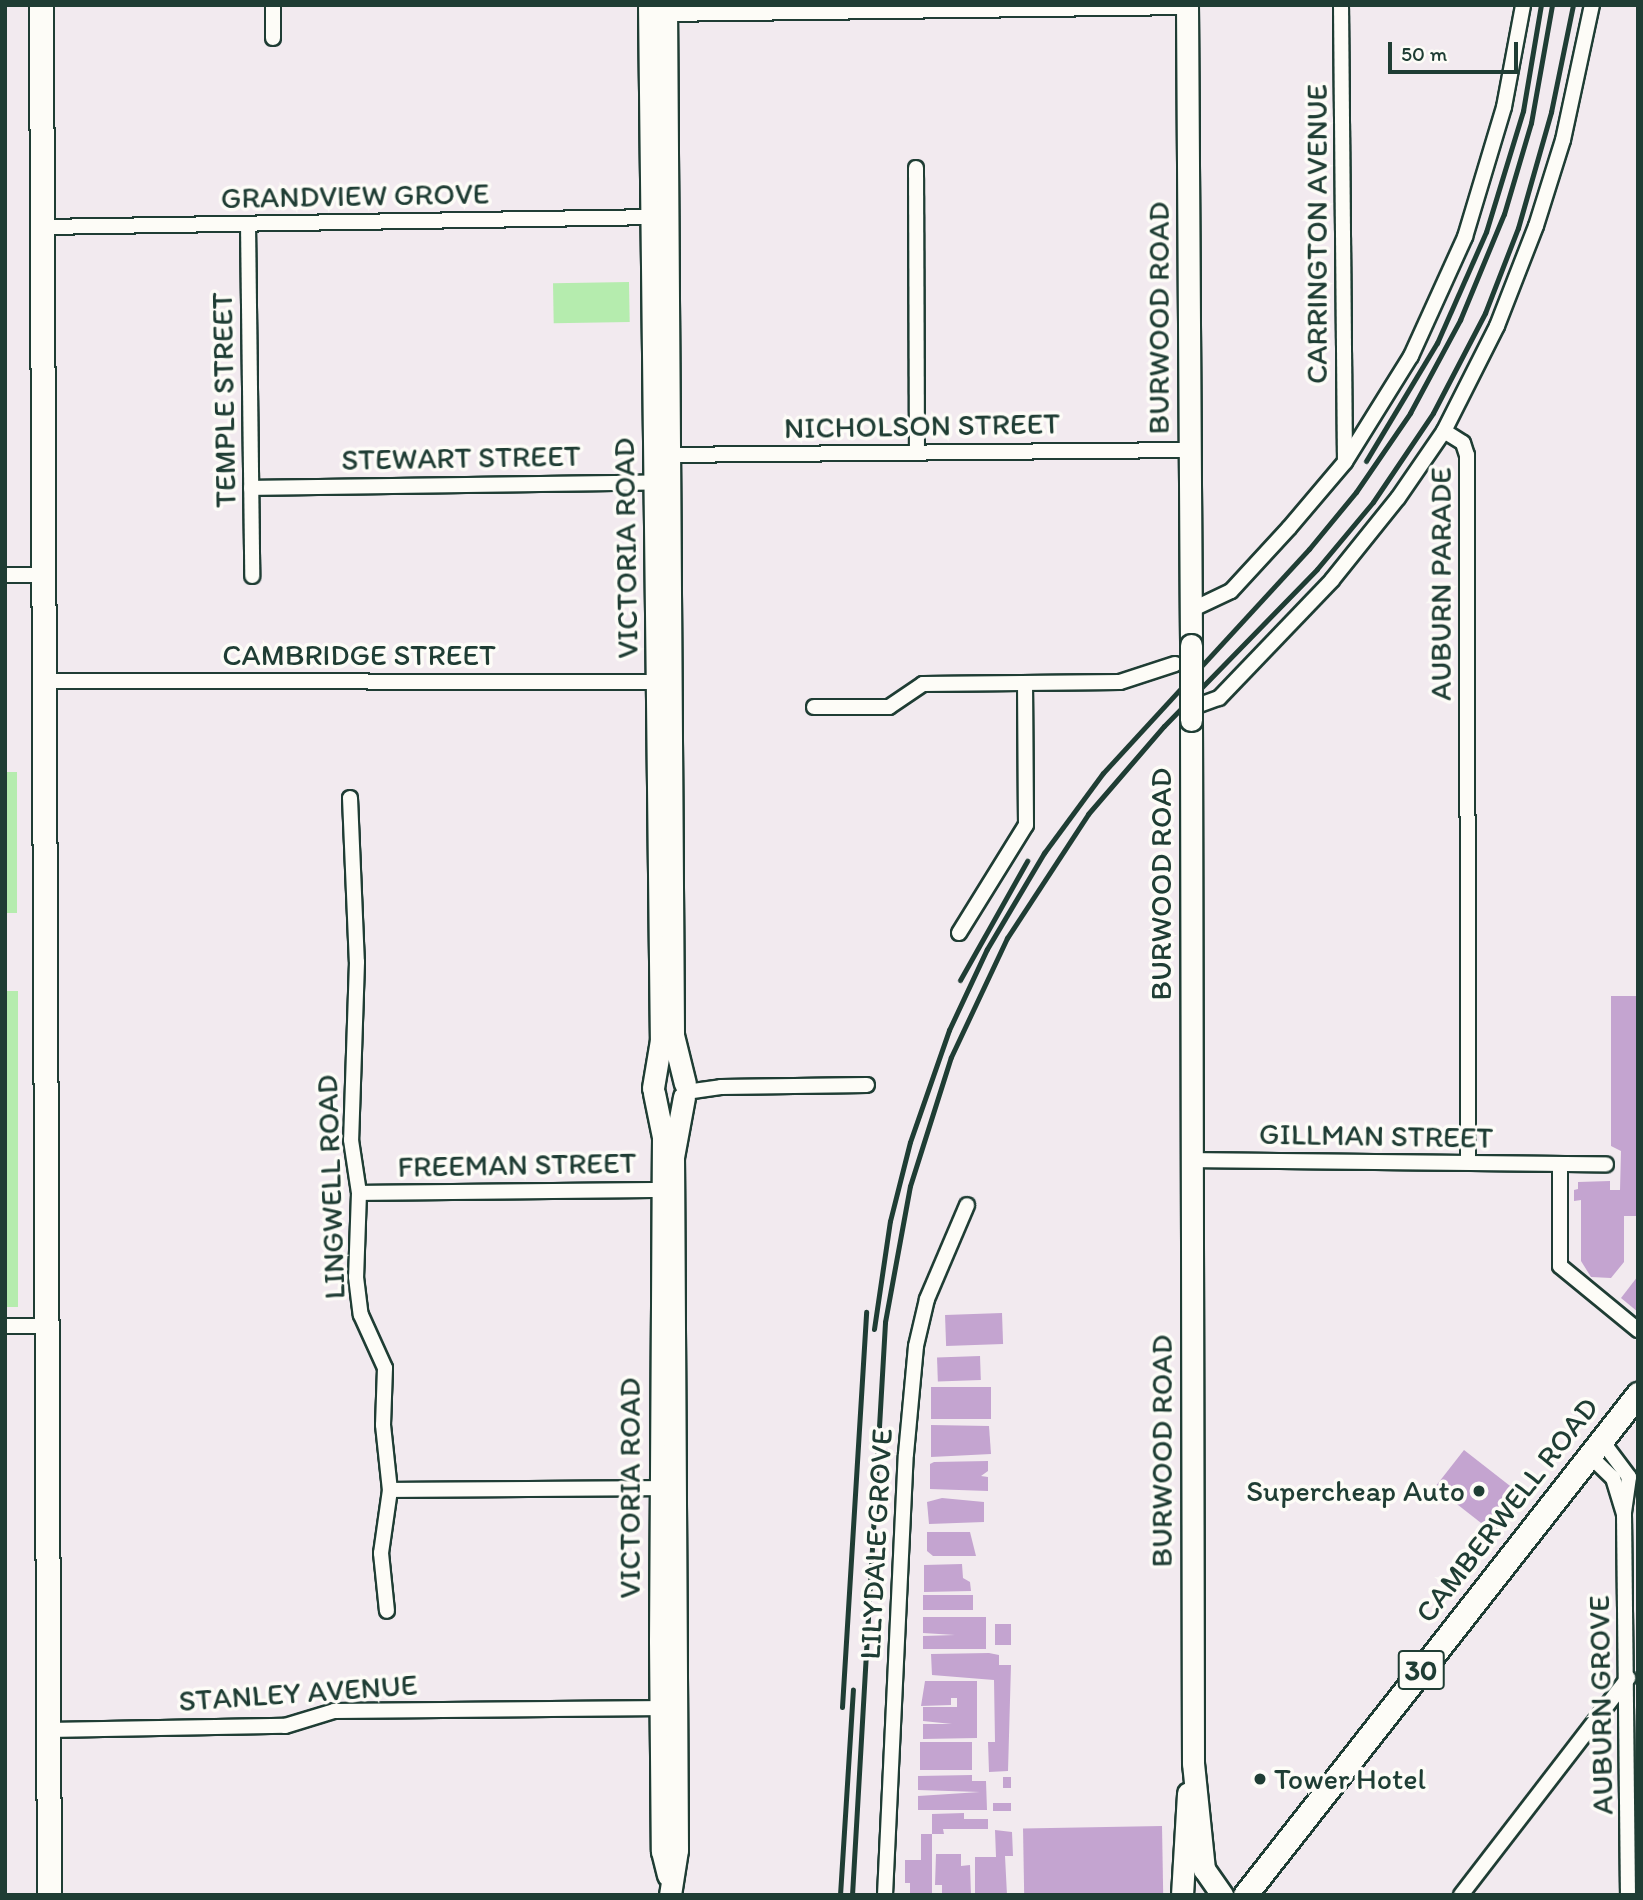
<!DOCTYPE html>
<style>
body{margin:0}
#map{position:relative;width:1643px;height:1900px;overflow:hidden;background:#f2eaef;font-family:Itim,sans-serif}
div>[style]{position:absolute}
.green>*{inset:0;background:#b5ecae;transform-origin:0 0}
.building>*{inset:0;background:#c4a4d0;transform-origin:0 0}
.roads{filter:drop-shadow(2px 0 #1f3d34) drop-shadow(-2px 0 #1f3d34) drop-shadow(0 2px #1f3d34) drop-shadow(0 -2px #1f3d34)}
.street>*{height:14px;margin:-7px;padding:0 7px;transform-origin:7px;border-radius:7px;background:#fdfcf7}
.secondary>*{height:21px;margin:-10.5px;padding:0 10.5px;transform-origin:10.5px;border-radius:10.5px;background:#fdfcf7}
.primary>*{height:23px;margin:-11.5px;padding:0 11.5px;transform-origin:11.5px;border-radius:11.5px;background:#fdfcf7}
.rail>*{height:5px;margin:-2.5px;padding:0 2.5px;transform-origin:2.5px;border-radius:2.5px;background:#1f3d34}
.bridges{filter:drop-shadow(2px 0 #1f3d34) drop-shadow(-2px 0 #1f3d34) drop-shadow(0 2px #1f3d34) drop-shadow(0 -2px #1f3d34)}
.secondary-bridge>*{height:21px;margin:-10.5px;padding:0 10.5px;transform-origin:10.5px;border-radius:10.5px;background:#fdfcf7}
.dots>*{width:19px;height:19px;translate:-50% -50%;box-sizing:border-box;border:4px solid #fdfcf7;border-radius:50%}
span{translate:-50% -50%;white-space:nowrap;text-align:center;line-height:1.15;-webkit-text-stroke:7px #fdfcf7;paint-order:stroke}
.shield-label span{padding:2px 5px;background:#fdfcf7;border:2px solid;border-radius:5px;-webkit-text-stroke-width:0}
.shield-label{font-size:28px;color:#1f3d34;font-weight:700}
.street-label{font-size:30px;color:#1f3d34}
.poi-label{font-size:30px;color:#1f3d34}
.right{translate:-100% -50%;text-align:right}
.left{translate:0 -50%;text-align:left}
.frame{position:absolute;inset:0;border:7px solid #1f3d34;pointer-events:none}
.scale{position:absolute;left:1388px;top:42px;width:130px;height:32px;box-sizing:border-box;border:4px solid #1f3d34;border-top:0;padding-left:9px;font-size:21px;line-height:24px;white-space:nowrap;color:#1f3d34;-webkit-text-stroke:5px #fdfcf7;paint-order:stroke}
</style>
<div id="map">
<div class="green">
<i style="left:629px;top:282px;width:40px;height:76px;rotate:89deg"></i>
<i style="left:5px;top:772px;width:12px;height:141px"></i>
<i style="left:5px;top:991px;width:13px;height:316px"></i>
</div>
<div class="building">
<i style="clip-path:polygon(1611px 996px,1638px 996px,1638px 1216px,1624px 1216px,1624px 1262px,1611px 1278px,1591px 1277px,1581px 1261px,1581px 1200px,1574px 1201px,1574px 1190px,1578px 1189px,1578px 1182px,1610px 1181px,1610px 1190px,1620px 1190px,1621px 1151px,1611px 1146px)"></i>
<i style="clip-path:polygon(1638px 1276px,1638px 1312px,1621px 1298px)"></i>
<i style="left:1002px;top:1313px;width:31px;height:57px;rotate:88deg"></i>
<i style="left:980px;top:1356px;width:24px;height:43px;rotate:88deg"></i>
<i style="left:931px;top:1387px;width:60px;height:32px"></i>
<i style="clip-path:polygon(931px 1425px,989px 1426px,991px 1454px,931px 1457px)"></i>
<i style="left:1464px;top:1450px;width:74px;height:47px;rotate:38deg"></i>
<i style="clip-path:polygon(988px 1461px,988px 1471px,981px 1476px,988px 1477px,988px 1491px,930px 1489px,930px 1464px,934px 1462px)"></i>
<i style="clip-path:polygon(942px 1498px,984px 1502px,984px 1522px,929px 1524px,927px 1502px)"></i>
<i style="clip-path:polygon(927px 1532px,970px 1532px,976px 1556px,933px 1556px,927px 1551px)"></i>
<i style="clip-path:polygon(962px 1564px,963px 1578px,970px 1582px,971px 1591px,924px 1592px,924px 1565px)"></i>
<i style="left:973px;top:1595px;width:15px;height:50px;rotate:90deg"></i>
<i style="clip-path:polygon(923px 1617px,986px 1617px,986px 1649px,923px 1649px,923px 1636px,955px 1635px,923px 1633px)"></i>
<i style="left:995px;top:1624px;width:16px;height:21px"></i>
<i style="clip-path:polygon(989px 1653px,999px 1655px,999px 1665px,1011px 1665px,1008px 1771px,989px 1772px,988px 1742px,995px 1742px,994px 1680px,932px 1675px,931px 1654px)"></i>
<i style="clip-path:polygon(925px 1681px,977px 1681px,977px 1738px,923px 1739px,923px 1724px,952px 1724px,923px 1721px,923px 1707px,957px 1707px,957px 1698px,951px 1698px,951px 1705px,921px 1706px)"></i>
<i style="left:920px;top:1742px;width:52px;height:28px"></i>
<i style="clip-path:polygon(972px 1775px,972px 1781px,986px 1781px,987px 1810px,918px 1810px,918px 1796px,980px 1792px,918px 1790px,918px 1776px)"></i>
<i style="left:1003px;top:1777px;width:8px;height:11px"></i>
<i style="left:993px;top:1803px;width:18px;height:8px"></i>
<i style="clip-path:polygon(964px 1813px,964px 1819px,988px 1819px,988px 1829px,943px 1829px,944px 1834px,932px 1834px,932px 1814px)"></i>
<i style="left:1162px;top:1826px;width:69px;height:139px;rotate:89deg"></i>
<i style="clip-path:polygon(995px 1830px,1012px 1832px,1013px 1856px,1005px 1856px,1007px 1895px,975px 1895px,975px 1857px,996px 1857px)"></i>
<i style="clip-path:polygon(921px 1834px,932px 1834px,932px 1895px,910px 1895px,910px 1883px,905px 1883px,905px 1860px,921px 1860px)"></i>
<i style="clip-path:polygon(936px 1854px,961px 1854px,961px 1866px,970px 1865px,971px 1895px,942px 1895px,942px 1885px,935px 1885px)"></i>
</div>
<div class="roads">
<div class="street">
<i style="left:273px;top:5px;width:33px;rotate:90deg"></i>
<i style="left:1341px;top:5px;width:455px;rotate:89.5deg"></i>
<i style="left:660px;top:14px;width:527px;rotate:-0.76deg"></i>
<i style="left:916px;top:168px;width:283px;rotate:89.8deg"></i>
<i style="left:248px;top:224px;width:352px;rotate:89.3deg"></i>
<i style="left:42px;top:227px;width:618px;rotate:-0.93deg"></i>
<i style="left:1444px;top:431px;width:22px;rotate:32deg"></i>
<i style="left:1463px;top:443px;width:13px;rotate:72deg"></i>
<i style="left:1467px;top:455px;width:706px;rotate:89.92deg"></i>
<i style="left:662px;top:455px;width:527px;rotate:-0.54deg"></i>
<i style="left:251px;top:488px;width:412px;rotate:-0.8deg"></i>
<i style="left:5px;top:575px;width:38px"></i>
<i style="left:1191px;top:610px;width:44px;rotate:-25.4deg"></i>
<i style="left:1231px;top:591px;width:86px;rotate:-47.4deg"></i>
<i style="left:1289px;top:528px;width:87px;rotate:-49.7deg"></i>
<i style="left:1345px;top:462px;width:125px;rotate:-58.1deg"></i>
<i style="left:1411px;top:356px;width:131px;rotate:-65.6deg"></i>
<i style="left:1465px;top:237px;width:136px;rotate:-73.3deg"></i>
<i style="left:1504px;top:107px;width:104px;rotate:-79.4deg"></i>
<i style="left:44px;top:681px;width:621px;rotate:0.09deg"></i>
<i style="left:814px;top:707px;width:75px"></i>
<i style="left:889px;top:707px;width:41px;rotate:-34.1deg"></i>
<i style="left:923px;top:684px;width:197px;rotate:-0.6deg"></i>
<i style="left:1120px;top:682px;width:58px;rotate:-18.1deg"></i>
<i style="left:1191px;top:708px;width:30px;rotate:-20deg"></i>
<i style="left:1219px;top:698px;width:163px;rotate:-46.2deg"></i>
<i style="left:1332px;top:580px;width:105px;rotate:-51.2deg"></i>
<i style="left:1398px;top:498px;width:81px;rotate:-55.5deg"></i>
<i style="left:1444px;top:431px;width:118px;rotate:-63.2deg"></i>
<i style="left:1497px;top:326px;width:107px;rotate:-68.7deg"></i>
<i style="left:1536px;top:226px;width:90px;rotate:-72.6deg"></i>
<i style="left:1563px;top:140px;width:138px;rotate:-77.9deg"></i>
<i style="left:350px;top:798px;width:164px;rotate:87.6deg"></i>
<i style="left:357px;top:962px;width:178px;rotate:91.9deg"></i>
<i style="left:351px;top:1140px;width:54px;rotate:81.4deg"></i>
<i style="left:359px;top:1193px;width:84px;rotate:92deg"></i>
<i style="left:356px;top:1277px;width:38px;rotate:83deg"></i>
<i style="left:361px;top:1315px;width:58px;rotate:65.6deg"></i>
<i style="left:385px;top:1368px;width:57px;rotate:92deg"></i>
<i style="left:383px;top:1425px;width:65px;rotate:83.9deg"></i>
<i style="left:390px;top:1490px;width:64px;rotate:98.1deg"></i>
<i style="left:381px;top:1553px;width:58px;rotate:84.1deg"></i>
<i style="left:959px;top:933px;width:127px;rotate:-58.2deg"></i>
<i style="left:1026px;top:825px;width:142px;rotate:-90.4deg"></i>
<i style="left:686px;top:1092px;width:35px;rotate:-8deg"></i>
<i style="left:721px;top:1087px;width:146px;rotate:-0.8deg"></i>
<i style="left:1191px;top:1160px;width:415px;rotate:0.6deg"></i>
<i style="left:1560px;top:1164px;width:102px;rotate:90deg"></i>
<i style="left:1560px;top:1266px;width:101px;rotate:39.4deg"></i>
<i style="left:359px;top:1193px;width:312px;rotate:-0.6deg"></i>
<i style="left:5px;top:1326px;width:41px"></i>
<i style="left:1602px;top:1441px;width:45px;rotate:53.1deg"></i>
<i style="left:1629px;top:1477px;width:36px;rotate:98deg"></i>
<i style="left:1590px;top:1456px;width:32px;rotate:44deg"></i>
<i style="left:1613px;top:1478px;width:38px;rotate:73deg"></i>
<i style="left:1624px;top:1514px;width:381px;rotate:89.4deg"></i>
<i style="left:390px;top:1490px;width:277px;rotate:-0.4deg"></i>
<i style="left:48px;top:1730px;width:237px;rotate:-1deg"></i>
<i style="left:285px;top:1726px;width:51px;rotate:-17deg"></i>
<i style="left:334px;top:1711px;width:334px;rotate:-0.5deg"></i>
<i style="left:885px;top:1895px;width:441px;rotate:-87.3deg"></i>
<i style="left:906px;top:1454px;width:108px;rotate:-84.7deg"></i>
<i style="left:916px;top:1346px;width:48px;rotate:-76.8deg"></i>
<i style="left:927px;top:1299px;width:102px;rotate:-66.9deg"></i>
<i style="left:1461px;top:1895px;width:274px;rotate:-52.4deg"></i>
</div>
<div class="secondary">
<i style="left:649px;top:5px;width:1035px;rotate:89.34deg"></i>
<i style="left:661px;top:1040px;width:49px;rotate:99.5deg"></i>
<i style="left:666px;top:5px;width:1030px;rotate:89.61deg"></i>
<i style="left:673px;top:1035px;width:50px;rotate:76.2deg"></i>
<i style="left:1187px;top:5px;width:640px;rotate:89.64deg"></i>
<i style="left:1191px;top:720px;width:1043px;rotate:89.89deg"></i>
<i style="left:1193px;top:1763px;width:107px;rotate:84.1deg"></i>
<i style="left:1204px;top:1869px;width:32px;rotate:55deg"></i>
<i style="left:654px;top:1093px;width:45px;rotate:78.4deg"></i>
<i style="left:663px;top:1137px;width:504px;rotate:90.34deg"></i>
<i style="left:660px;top:1641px;width:210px;rotate:89.5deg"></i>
<i style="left:662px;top:1851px;width:25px;rotate:76deg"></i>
<i style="left:670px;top:1895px;width:46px;rotate:-81.2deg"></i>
<i style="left:677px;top:1850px;width:693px;rotate:-90.33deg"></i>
<i style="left:673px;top:1157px;width:61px;rotate:-79.6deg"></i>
<i style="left:1182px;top:1895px;width:102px;rotate:-86.6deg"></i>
</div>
<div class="primary">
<i style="left:41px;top:5px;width:1890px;rotate:89.76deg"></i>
<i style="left:1245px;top:1895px;width:637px;rotate:-51.89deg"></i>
</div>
</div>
<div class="rail">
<i style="left:1366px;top:461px;width:138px;rotate:-59deg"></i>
<i style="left:1437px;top:343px;width:121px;rotate:-66.2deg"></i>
<i style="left:1486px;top:232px;width:127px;rotate:-73deg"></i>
<i style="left:1523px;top:111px;width:108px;rotate:-80.4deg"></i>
<i style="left:960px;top:980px;width:137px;rotate:-60.6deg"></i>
<i style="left:874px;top:1329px;width:109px;rotate:-81.6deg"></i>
<i style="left:890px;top:1221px;width:81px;rotate:-75.8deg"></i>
<i style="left:910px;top:1142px;width:119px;rotate:-70.8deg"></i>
<i style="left:949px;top:1030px;width:89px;rotate:-64.9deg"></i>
<i style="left:987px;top:949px;width:112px;rotate:-59.3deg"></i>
<i style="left:1044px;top:853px;width:99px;rotate:-53.6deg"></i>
<i style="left:1103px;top:773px;width:304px;rotate:-47.4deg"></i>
<i style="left:1309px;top:549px;width:74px;rotate:-50.5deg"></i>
<i style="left:1356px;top:492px;width:96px;rotate:-55.6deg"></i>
<i style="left:1410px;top:413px;width:106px;rotate:-61.7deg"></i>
<i style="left:1460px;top:320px;width:115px;rotate:-67.5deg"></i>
<i style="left:1504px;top:214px;width:95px;rotate:-73.5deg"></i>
<i style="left:1531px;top:123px;width:120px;rotate:-79.9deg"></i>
<i style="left:842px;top:1707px;width:396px;rotate:-86.5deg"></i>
<i style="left:840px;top:1895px;width:206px;rotate:-86.4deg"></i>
<i style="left:852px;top:1895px;width:574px;rotate:-86.7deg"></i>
<i style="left:885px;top:1322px;width:138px;rotate:-79.6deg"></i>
<i style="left:910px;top:1186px;width:135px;rotate:-72.4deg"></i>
<i style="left:951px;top:1057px;width:132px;rotate:-64.8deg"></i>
<i style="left:1007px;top:938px;width:148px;rotate:-56.8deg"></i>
<i style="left:1088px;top:814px;width:116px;rotate:-49.2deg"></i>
<i style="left:1164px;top:726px;width:219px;rotate:-45.7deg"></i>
<i style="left:1317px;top:569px;width:87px;rotate:-50.1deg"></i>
<i style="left:1373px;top:502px;width:107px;rotate:-56deg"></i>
<i style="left:1433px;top:413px;width:113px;rotate:-62.5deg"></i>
<i style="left:1485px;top:313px;width:91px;rotate:-68.8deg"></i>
<i style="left:1518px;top:228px;width:121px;rotate:-74.1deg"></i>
<i style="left:1551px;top:112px;width:109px;rotate:-78.4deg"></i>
</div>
<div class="bridges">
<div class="secondary-bridge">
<i style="left:1191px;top:720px;width:75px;rotate:-90deg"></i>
</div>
</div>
<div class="dots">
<i style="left:1479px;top:1491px;background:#1f3d34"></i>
<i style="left:1260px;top:1779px;background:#1f3d34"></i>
</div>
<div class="shield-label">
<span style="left:1421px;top:1670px">30</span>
</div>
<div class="street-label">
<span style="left:355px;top:196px;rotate:-1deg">GRANDVIEW GROVE</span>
<span style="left:1317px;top:234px;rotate:-90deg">CARRINGTON AVENUE</span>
<span style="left:1159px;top:318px;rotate:-90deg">BURWOOD ROAD</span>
<span style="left:224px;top:400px;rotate:-91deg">TEMPLE STREET</span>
<span style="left:922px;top:426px;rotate:-1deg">NICHOLSON STREET</span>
<span style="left:461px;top:458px;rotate:-1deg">STEWART STREET</span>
<span style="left:626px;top:548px;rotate:-91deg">VICTORIA ROAD</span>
<span style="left:1441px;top:584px;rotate:-90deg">AUBURN PARADE</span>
<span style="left:359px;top:655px">CAMBRIDGE STREET</span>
<span style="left:1161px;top:884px;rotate:-90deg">BURWOOD ROAD</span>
<span style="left:1376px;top:1136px;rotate:1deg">GILLMAN STREET</span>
<span style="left:517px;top:1165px;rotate:-1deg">FREEMAN STREET</span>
<span style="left:331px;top:1187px;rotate:-92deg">LINGWELL ROAD</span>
<span style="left:1162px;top:1451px;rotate:-90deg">BURWOOD ROAD</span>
<span style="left:630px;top:1488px;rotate:-90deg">VICTORIA ROAD</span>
<span style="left:1507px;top:1510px;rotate:-52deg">CAMBERWELL ROAD</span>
<span style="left:876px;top:1544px;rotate:-87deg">LILYDALE GROVE</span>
<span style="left:298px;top:1693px;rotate:-4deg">STANLEY AVENUE</span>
<span style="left:1601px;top:1705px;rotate:-91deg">AUBURN GROVE</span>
</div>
<div class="poi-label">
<span class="right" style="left:1465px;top:1491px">Supercheap Auto</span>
<span class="left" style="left:1274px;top:1779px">Tower Hotel</span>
</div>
<div class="frame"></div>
<div class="scale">50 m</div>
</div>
